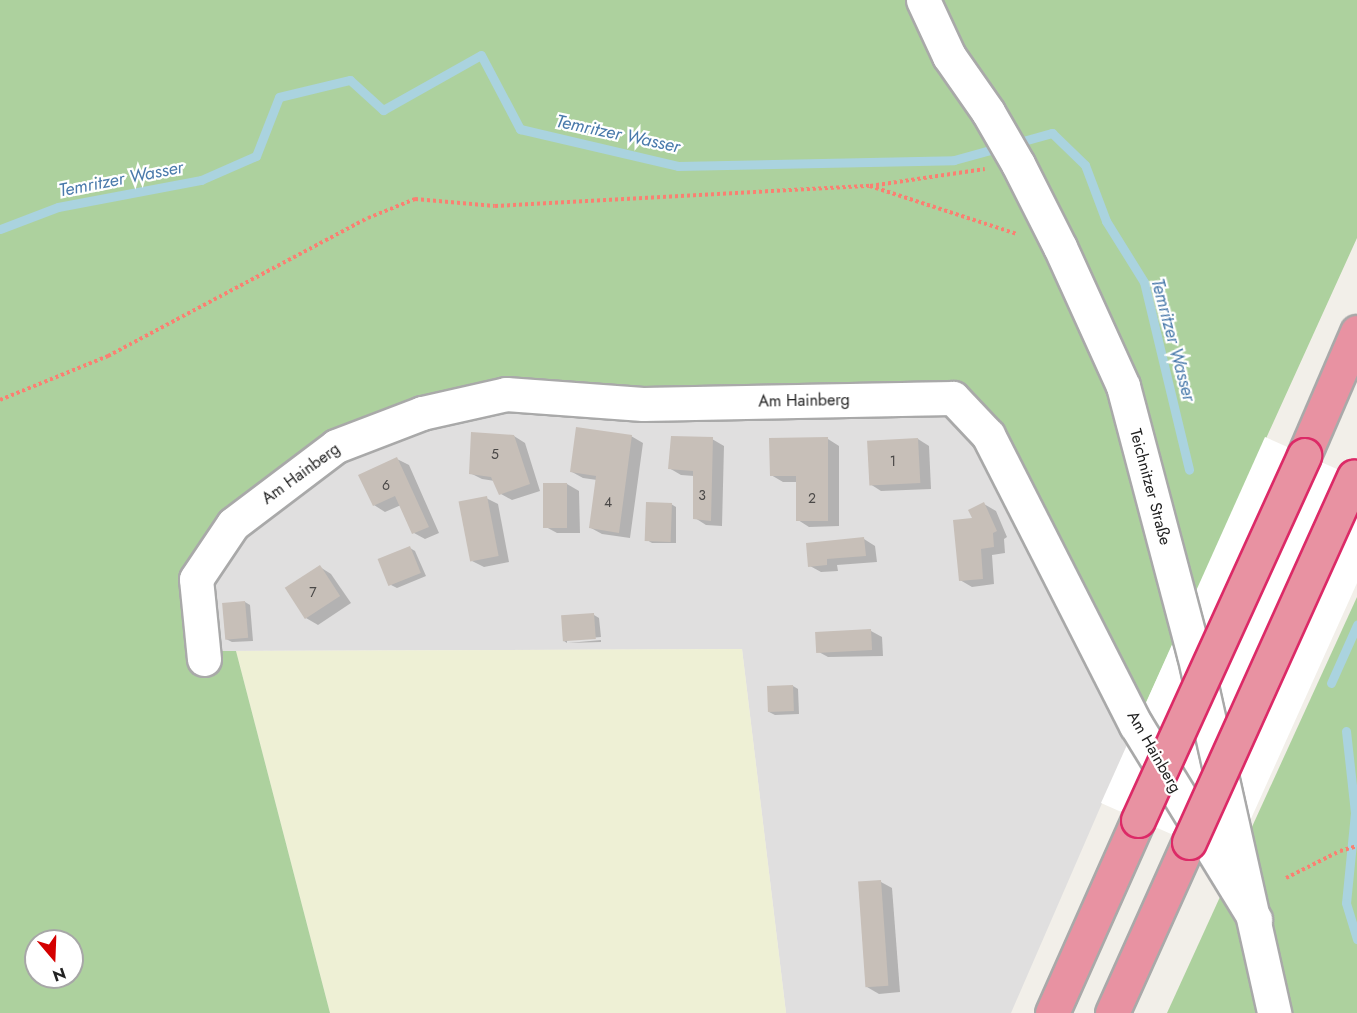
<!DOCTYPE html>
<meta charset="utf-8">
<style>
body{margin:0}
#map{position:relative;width:1357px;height:1013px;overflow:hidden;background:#f2efe9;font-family:Jost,sans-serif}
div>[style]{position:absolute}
.residential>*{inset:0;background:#e0dfdf}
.farmland>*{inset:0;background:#eef0d5}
.forest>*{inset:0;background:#add19e}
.pier>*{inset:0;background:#fff}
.shadow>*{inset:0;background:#0003}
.stream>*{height:9px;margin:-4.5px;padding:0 4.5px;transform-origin:4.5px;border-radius:4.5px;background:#aad3df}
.building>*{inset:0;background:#c7bfb8;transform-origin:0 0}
.path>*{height:4px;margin-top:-2px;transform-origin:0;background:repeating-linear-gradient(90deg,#fa8072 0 3px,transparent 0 6px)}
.roads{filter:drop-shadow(2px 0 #a9a9a9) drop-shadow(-2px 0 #a9a9a9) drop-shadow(0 2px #a9a9a9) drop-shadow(0 -2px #a9a9a9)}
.street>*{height:33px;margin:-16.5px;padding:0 16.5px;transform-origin:16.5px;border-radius:16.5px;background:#fff}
.highway>*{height:33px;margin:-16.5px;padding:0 16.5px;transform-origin:16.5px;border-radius:16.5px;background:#e892a2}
.bridges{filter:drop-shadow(2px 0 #dc2a67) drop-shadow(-2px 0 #dc2a67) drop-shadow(0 2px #dc2a67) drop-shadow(0 -2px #dc2a67)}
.highway-bridge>*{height:33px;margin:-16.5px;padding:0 16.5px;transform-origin:16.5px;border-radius:16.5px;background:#e892a2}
span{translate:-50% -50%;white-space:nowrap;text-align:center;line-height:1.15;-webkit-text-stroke:4.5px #fff;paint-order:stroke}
.number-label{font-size:14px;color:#4b4948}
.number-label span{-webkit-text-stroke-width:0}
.street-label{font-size:16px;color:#222}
.water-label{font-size:18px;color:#4a7aab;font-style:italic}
.north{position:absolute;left:24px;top:929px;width:60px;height:60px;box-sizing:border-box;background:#fff;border:2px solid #a7a7a7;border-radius:50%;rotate:161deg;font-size:16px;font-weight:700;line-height:24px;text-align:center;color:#222}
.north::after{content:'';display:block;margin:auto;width:21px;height:27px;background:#d40000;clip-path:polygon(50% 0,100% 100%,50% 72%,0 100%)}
</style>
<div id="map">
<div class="residential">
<i style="clip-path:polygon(953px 398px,1136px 725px,1011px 1013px,786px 1013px,742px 649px,214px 651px,203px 595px,233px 524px,422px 413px)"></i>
</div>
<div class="farmland">
<i style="clip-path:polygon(742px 649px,786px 1013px,330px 1013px,236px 651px)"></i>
</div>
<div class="forest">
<i style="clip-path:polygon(evenodd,0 0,1357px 0,1357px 238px,1136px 725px,953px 398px,422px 413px,233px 524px,203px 595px,214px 651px,236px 651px,330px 1013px,0 1013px,0 0,36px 941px,72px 941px,72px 977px,36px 977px,36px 941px)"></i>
<i style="clip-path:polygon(1357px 597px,1357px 1013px,1167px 1013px)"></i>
</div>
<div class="pier">
<i style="clip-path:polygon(1265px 437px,1357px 478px,1357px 583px,1232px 861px,1101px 803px)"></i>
</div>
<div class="shadow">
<i style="clip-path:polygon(514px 436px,525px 443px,540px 491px,512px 500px,501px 494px,495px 481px,482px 479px,470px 473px)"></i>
<i style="clip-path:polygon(631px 436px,643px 443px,630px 538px,602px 534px,591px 528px,597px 480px,583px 478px,572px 472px)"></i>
<i style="clip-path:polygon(712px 439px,724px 446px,722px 526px,706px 525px,695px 518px,694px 476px,681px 475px,669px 468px)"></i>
<i style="clip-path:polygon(828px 439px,839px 446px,839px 526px,809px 527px,798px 520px,797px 482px,783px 482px,771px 475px)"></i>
<i style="clip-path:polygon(918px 439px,929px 446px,931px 489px,881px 491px,870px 484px)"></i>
<i style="clip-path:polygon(397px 459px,409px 465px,439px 533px,425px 539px,414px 533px,401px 505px,385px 512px,374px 505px)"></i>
<i style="clip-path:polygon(567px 484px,579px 491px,580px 533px,557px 533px,546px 527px)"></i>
<i style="clip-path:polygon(486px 498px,498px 504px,509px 562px,484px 567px,472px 561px)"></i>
<i style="clip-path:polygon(671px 504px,676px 507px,676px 543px,652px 543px,647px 540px)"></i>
<i style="clip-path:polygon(984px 504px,996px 511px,1007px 537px,1004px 539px,1005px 553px,992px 555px,994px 584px,972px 587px,960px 580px,975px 520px)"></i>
<i style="clip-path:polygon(864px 539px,875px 546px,877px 562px,837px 565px,838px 571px,821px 572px,810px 566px)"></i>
<i style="clip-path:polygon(410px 548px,415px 551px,426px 576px,397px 588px,391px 585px)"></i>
<i style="clip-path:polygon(320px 567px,331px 574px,351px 603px,318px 625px,306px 618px)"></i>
<i style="clip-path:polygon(245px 602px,250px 605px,253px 641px,232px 642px,226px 639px)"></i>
<i style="clip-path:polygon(594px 615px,599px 618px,601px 637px,567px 640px,567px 643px,564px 641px)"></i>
<i style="clip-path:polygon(871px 631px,882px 637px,883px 656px,828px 657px,817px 651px)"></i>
<i style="clip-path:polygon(601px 640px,601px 642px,568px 643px)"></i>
<i style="clip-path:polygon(793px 686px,798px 689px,799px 714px,775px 715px,769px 712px)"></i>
<i style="clip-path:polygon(881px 882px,892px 888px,900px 992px,879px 994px,867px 987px)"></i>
</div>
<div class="stream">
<i style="left:0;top:229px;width:62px;rotate:-20.8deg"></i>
<i style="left:58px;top:207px;width:146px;rotate:-10.7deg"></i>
<i style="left:201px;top:180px;width:60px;rotate:-23.6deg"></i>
<i style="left:256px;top:156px;width:63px;rotate:-68.7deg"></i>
<i style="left:279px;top:97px;width:73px;rotate:-13.5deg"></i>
<i style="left:350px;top:80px;width:45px;rotate:42.3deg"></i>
<i style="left:383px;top:110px;width:112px;rotate:-29.3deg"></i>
<i style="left:481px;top:55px;width:84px;rotate:62.2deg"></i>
<i style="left:520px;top:129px;width:162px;rotate:13.2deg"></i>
<i style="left:678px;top:166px;width:276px;rotate:-1.2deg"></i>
<i style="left:954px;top:160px;width:102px;rotate:-15.4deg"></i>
<i style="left:1052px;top:133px;width:46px;rotate:44.1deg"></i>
<i style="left:1085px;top:165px;width:60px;rotate:69.4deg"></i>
<i style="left:1106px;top:221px;width:72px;rotate:58.1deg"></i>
<i style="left:1144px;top:282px;width:193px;rotate:76.5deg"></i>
<i style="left:1331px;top:683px;width:64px;rotate:-65.9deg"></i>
<i style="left:1346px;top:731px;width:82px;rotate:83.7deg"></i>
<i style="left:1355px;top:813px;width:90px;rotate:95.7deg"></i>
<i style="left:1346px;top:903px;width:38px;rotate:73deg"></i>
</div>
<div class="building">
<i style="clip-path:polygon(576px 427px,632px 435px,619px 533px,589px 528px,596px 476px,570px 472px)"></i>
<i style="clip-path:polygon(471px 432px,514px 435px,530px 484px,499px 495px,491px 477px,469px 474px)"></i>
<i style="clip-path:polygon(671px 436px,713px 437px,711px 521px,693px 519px,693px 471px,668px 469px)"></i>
<i style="clip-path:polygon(828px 437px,828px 521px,796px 521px,796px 476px,770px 476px,769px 438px)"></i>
<i style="left:918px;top:438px;width:45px;height:51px;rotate:87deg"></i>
<i style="clip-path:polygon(397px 457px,429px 527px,412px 534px,395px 496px,373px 506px,358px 475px)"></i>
<i style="left:543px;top:483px;width:24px;height:45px"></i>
<i style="left:487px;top:496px;width:61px;height:29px;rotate:79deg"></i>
<i style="left:646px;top:502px;width:26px;height:39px;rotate:2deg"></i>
<i style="clip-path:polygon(984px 502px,997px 531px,993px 533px,994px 547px,981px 549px,983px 579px,959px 581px,953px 520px,972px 518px,968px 510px)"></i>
<i style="clip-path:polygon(864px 537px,866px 556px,827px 559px,827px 565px,808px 567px,806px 543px)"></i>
<i style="left:410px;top:546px;width:29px;height:35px;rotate:68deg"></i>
<i style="left:320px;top:565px;width:37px;height:42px;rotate:57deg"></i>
<i style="left:245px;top:601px;width:37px;height:23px;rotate:85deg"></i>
<i style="left:594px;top:613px;width:26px;height:33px;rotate:86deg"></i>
<i style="left:871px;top:629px;width:21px;height:56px;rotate:87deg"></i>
<i style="left:793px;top:685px;width:26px;height:26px;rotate:88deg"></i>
<i style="left:881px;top:880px;width:106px;height:23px;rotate:86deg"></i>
</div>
<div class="path">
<i style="left:870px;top:186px;width:155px;rotate:18.1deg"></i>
<i style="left:0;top:400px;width:117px;rotate:-22.2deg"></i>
<i style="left:108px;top:356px;width:294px;rotate:-28deg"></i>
<i style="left:368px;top:218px;width:51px;rotate:-22deg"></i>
<i style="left:415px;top:199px;width:80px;rotate:5deg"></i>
<i style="left:495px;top:206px;width:376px;rotate:-3.1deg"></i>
<i style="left:870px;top:186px;width:116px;rotate:-8.4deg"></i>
<i style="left:1286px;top:878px;width:60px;rotate:-26.6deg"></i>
<i style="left:1340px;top:851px;width:18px;rotate:-16deg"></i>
</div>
<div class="roads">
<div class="street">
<i style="left:923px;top:0;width:62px;rotate:65.1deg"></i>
<i style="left:949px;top:56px;width:68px;rotate:55.1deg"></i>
<i style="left:988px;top:112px;width:60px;rotate:60deg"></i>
<i style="left:1018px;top:164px;width:93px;rotate:63.2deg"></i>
<i style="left:1060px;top:247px;width:153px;rotate:65.6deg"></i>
<i style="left:1123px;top:386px;width:277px;rotate:75.2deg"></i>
<i style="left:1194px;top:654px;width:368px;rotate:77.4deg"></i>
<i style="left:204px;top:659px;width:80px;rotate:-95.7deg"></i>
<i style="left:196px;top:579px;width:66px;rotate:-56.1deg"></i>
<i style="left:233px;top:524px;width:129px;rotate:-37.1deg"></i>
<i style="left:336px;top:446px;width:92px;rotate:-21deg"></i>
<i style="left:422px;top:413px;width:86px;rotate:-12.7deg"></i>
<i style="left:506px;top:394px;width:137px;rotate:4.2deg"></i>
<i style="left:643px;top:404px;width:310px;rotate:-1.1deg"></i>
<i style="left:953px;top:398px;width:51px;rotate:46.6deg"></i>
<i style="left:988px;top:435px;width:326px;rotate:63deg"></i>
<i style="left:1136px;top:725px;width:228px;rotate:58.5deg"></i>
</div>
<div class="highway">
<i style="left:1304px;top:455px;width:134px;rotate:-66.7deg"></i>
<i style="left:1052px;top:1013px;width:211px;rotate:-66deg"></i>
<i style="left:1112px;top:1013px;width:188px;rotate:-65.8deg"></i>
</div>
</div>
<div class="bridges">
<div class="highway-bridge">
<i style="left:1138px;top:820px;width:401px;rotate:-65.5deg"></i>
<i style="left:1189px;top:842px;width:401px;rotate:-65.7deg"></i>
</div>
</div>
<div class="number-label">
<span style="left:495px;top:454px">5</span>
<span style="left:893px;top:461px">1</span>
<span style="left:386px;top:485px">6</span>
<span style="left:702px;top:495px">3</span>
<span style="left:812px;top:498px">2</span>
<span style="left:608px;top:502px">4</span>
<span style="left:313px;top:592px">7</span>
</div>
<div class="street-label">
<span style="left:804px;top:401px;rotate:-1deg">Am Hainberg</span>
<span style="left:301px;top:474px;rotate:-36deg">Am Hainberg</span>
<span style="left:1150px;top:487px;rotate:75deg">Teichnitzer Straße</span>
<span style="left:1154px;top:752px;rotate:60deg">Am Hainberg</span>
</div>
<div class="water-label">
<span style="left:618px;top:134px;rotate:12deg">Temritzer Wasser</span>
<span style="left:121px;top:179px;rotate:-11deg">Temritzer Wasser</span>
<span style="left:1173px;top:340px;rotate:75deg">Temritzer Wasser</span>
</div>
<div class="north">N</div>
</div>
